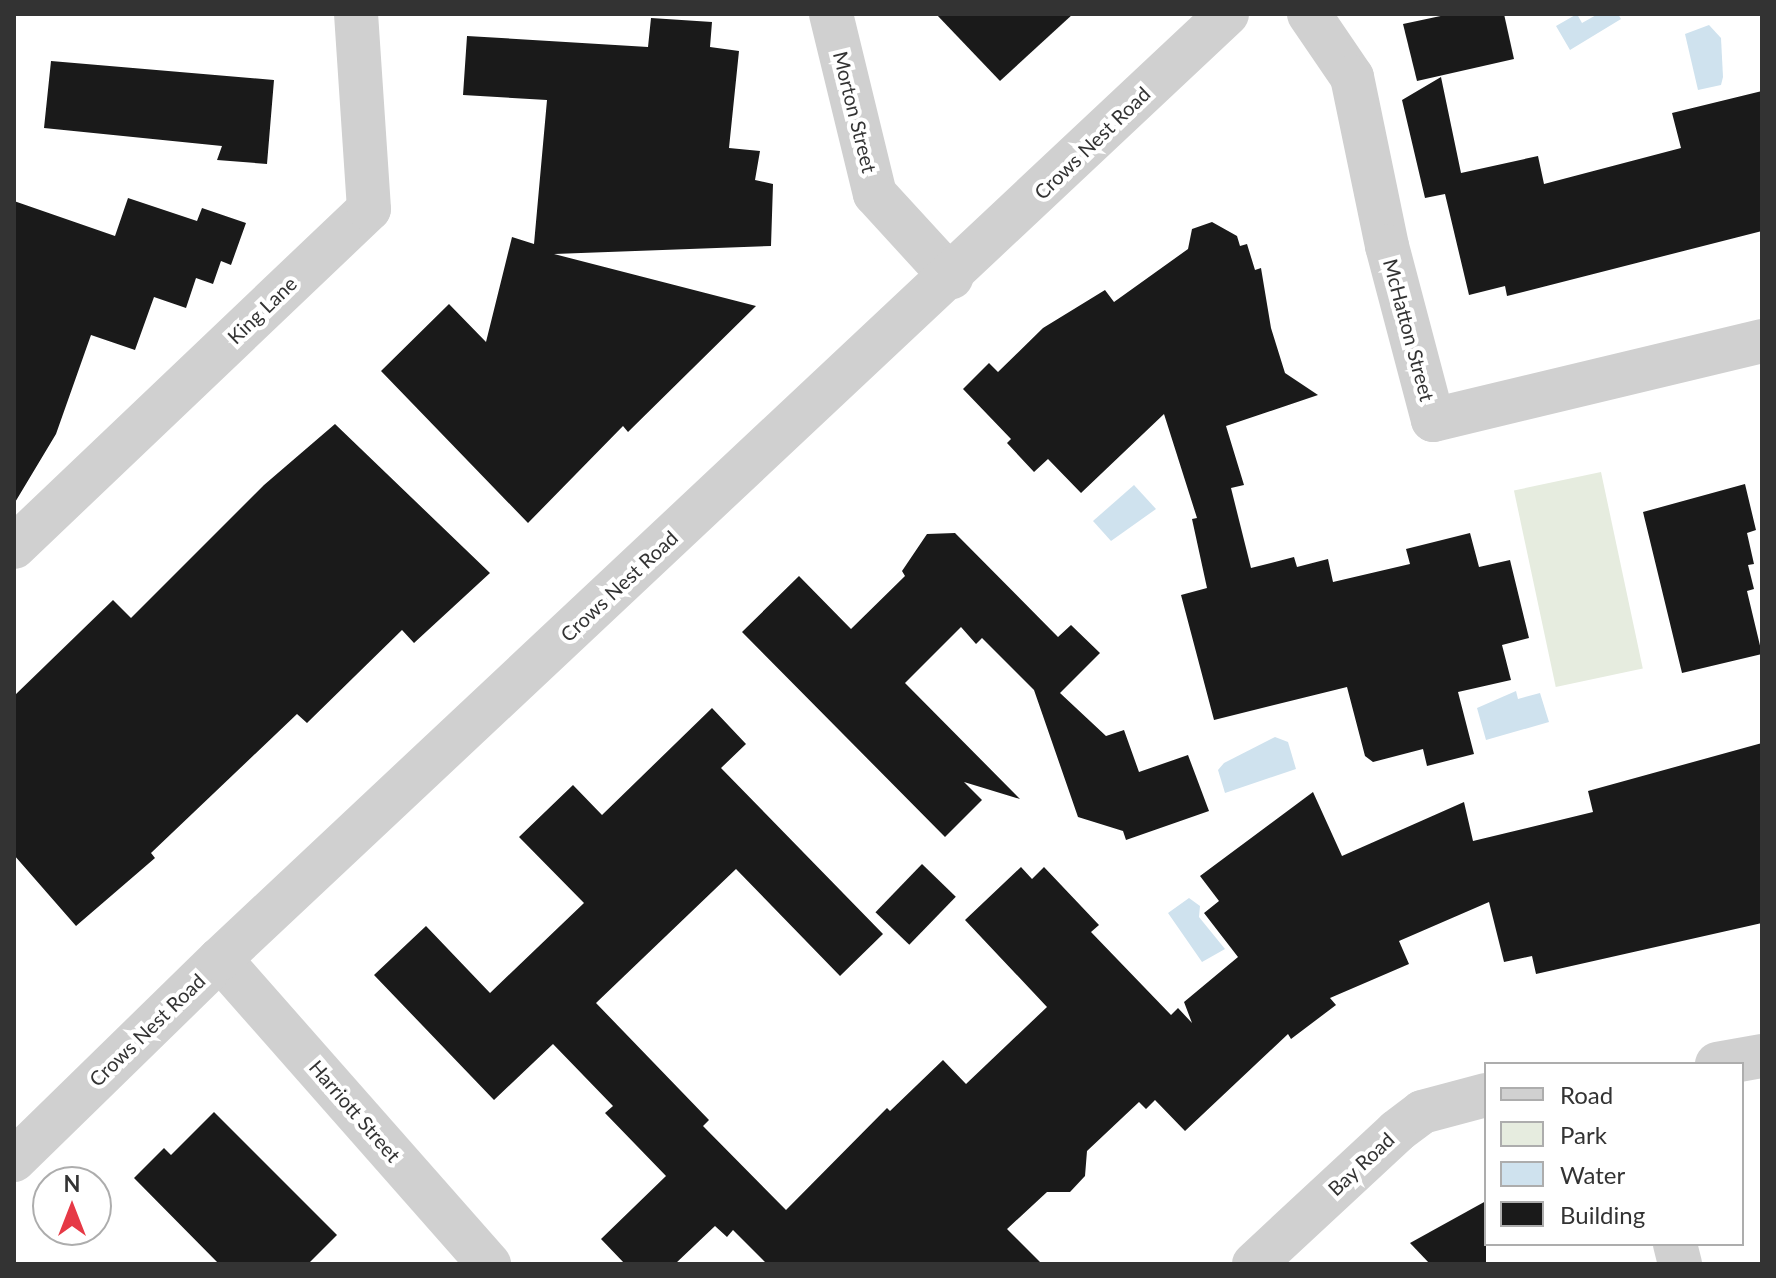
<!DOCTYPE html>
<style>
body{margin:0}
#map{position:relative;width:1776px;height:1278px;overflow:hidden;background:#fff;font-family:Lato,sans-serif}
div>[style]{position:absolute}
.green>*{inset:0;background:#e6ecdf;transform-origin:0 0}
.water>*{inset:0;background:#cfe2ee}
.building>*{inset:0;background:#1a1a1a;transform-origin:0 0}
.minor>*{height:44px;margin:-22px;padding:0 22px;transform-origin:22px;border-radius:22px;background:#d0d0d0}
span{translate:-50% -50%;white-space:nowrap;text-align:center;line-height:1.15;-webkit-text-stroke:8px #fff;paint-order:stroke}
.street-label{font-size:20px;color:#333}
.frame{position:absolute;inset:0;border:16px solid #333;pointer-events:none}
.legend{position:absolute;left:1484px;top:1062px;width:260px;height:184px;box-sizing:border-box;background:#fff;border:2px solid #adadad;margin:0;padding:10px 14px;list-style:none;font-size:24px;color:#333}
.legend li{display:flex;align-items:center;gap:16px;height:40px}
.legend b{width:40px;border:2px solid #adadad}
.north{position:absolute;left:32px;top:1166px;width:80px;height:80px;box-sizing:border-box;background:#fff;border:2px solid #adadad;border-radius:50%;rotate:0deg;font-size:22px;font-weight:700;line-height:32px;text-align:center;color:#333}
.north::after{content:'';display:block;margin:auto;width:28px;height:36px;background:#e63946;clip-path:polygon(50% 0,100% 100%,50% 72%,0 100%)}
</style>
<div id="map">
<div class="green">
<i style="left:1601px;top:472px;width:201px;height:89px;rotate:78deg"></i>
</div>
<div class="water">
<i style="clip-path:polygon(1577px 14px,1582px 23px,1598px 14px,1618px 14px,1621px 19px,1570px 50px,1556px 26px)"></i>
<i style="clip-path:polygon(1709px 25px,1721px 38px,1723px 77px,1721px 85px,1698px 90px,1685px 34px)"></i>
<i style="clip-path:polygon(1134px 485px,1156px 509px,1111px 541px,1093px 521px)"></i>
<i style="clip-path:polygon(1516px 691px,1518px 699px,1540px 693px,1549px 722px,1486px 740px,1477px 708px)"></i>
<i style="clip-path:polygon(1275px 737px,1288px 742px,1296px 769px,1225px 793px,1218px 770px,1224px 763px)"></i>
<i style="clip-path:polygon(1189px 898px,1200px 906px,1199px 917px,1225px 949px,1202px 962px,1168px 913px)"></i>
</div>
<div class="building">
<i style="clip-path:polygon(936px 14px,1073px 14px,1000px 81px)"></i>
<i style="clip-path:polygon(1450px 14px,1504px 14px,1514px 59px,1417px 81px,1403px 24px)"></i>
<i style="clip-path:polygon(651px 18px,712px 22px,710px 47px,739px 51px,729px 148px,760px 151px,755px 180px,773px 184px,771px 246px,554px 254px,756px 306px,628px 432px,623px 426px,528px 523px,381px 371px,449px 304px,486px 342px,512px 237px,534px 244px,547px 100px,463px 95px,467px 36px,648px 47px)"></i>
<i style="clip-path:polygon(51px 61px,274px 80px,267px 164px,217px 160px,222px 146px,44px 128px)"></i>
<i style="clip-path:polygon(1441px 77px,1461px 173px,1538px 156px,1544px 184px,1681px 148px,1672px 113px,1762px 91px,1762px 231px,1507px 296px,1505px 286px,1469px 295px,1445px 194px,1425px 198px,1402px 100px)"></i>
<i style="clip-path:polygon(128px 198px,197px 221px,202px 208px,246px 223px,231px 265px,221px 261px,213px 284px,196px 278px,186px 308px,154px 297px,135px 350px,91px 335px,56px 434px,14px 504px,14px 201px,115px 236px)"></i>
<i style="clip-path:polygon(1212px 222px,1237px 236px,1240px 246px,1247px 244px,1255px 270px,1261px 268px,1271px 328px,1285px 373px,1318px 395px,1226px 426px,1244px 485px,1231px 488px,1251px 568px,1294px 557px,1297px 567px,1328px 559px,1333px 582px,1410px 564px,1406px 549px,1470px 533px,1479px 567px,1510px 560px,1529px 638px,1502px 645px,1511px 680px,1458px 692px,1474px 754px,1427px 766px,1423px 749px,1373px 762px,1365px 756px,1347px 687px,1214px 720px,1181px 595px,1207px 588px,1192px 519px,1197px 518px,1164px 414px,1081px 493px,1048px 459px,1034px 472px,1007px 443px,1011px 439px,963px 389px,989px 363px,998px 372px,1043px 328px,1105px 290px,1114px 302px,1188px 249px,1192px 229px)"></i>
<i style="clip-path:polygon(335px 424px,490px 573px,414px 643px,402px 630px,307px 723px,297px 714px,151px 853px,155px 858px,76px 926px,14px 855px,14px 696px,113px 600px,131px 618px,264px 485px)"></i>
<i style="clip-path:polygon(1745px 484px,1756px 530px,1747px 533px,1754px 564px,1748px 565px,1754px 589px,1747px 591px,1762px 654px,1682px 673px,1643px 512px)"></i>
<i style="clip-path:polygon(955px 533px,1058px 637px,1071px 625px,1100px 653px,1060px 693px,1106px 736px,1124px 730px,1139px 772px,1188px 755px,1209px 811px,1126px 840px,1123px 831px,1078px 817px,1034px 690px,982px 638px,976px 644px,961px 627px,905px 683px,1020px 799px,964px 782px,982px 800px,945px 837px,742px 632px,799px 576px,851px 629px,905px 576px,902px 571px,927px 534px)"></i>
<i style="clip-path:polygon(712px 708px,746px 744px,721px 768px,883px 934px,840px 976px,736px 869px,596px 1003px,709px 1120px,703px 1126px,786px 1210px,887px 1108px,890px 1111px,943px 1060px,966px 1084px,1047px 1007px,965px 920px,1021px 867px,1032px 879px,1044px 867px,1099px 925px,1091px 932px,1171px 1015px,1178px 1008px,1192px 1023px,1184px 1002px,1238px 957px,1204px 913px,1219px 901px,1200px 876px,1313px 792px,1342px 856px,1464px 802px,1473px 841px,1593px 812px,1588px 791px,1762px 743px,1762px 923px,1536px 974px,1532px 956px,1504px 962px,1489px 902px,1399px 941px,1409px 964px,1330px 998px,1336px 1005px,1291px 1039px,1288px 1034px,1185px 1131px,1155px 1100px,1146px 1109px,1139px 1102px,1087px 1151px,1085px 1176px,1070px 1192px,1047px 1192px,1007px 1229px,1042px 1264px,767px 1264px,733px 1230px,727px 1237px,715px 1226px,675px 1264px,625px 1264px,601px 1239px,666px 1176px,605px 1113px,613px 1106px,553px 1044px,494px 1100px,374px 975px,426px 926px,490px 993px,584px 903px,519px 837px,573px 785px,602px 815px)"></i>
<i style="left:922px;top:864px;width:47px;height:67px;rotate:44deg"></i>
<i style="clip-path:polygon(214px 1112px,337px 1235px,308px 1264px,219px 1264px,134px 1178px,164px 1148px,171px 1155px)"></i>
<i style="clip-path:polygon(1486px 1201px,1486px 1264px,1430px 1264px,1410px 1243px)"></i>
</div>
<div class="minor">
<i style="left:831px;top:14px;width:185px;rotate:76.3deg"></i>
<i style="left:875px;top:194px;width:113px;rotate:47.5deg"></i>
<i style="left:1309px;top:14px;width:76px;rotate:55.7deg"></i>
<i style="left:1352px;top:77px;width:173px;rotate:78.3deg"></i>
<i style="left:1387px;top:246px;width:180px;rotate:75.2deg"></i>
<i style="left:1433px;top:420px;width:338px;rotate:-13.5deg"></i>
<i style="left:14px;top:547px;width:490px;rotate:-43.6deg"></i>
<i style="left:369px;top:209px;width:195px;rotate:-93.8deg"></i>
<i style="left:220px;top:959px;width:407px;rotate:48.6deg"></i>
<i style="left:1717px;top:1064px;width:46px;rotate:-10.1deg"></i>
<i style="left:14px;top:1160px;width:288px;rotate:-44.3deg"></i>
<i style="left:220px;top:959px;width:1381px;rotate:-43.18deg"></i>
<i style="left:1675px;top:1244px;width:21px;rotate:76deg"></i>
<i style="left:1254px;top:1264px;width:195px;rotate:-42.9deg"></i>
<i style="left:1397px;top:1131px;width:31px;rotate:-37deg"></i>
<i style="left:1422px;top:1112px;width:66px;rotate:-14.9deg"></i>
</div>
<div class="street-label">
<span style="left:855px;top:112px;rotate:76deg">Morton Street</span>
<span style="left:1092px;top:143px;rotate:-44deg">Crows Nest Road</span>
<span style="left:262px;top:310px;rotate:-44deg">King Lane</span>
<span style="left:1409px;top:330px;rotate:75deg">McHatton Street</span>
<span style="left:619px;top:586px;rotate:-43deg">Crows Nest Road</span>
<span style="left:147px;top:1030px;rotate:-44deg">Crows Nest Road</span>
<span style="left:355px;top:1111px;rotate:49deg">Harriott Street</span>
<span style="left:1361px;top:1164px;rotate:-43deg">Bay Road</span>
</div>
<div class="frame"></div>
<ul class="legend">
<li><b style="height:10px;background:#d0d0d0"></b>Road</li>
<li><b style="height:22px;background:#e6ecdf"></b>Park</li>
<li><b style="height:22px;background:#cfe2ee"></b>Water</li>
<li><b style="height:22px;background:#1a1a1a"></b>Building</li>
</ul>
<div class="north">N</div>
</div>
